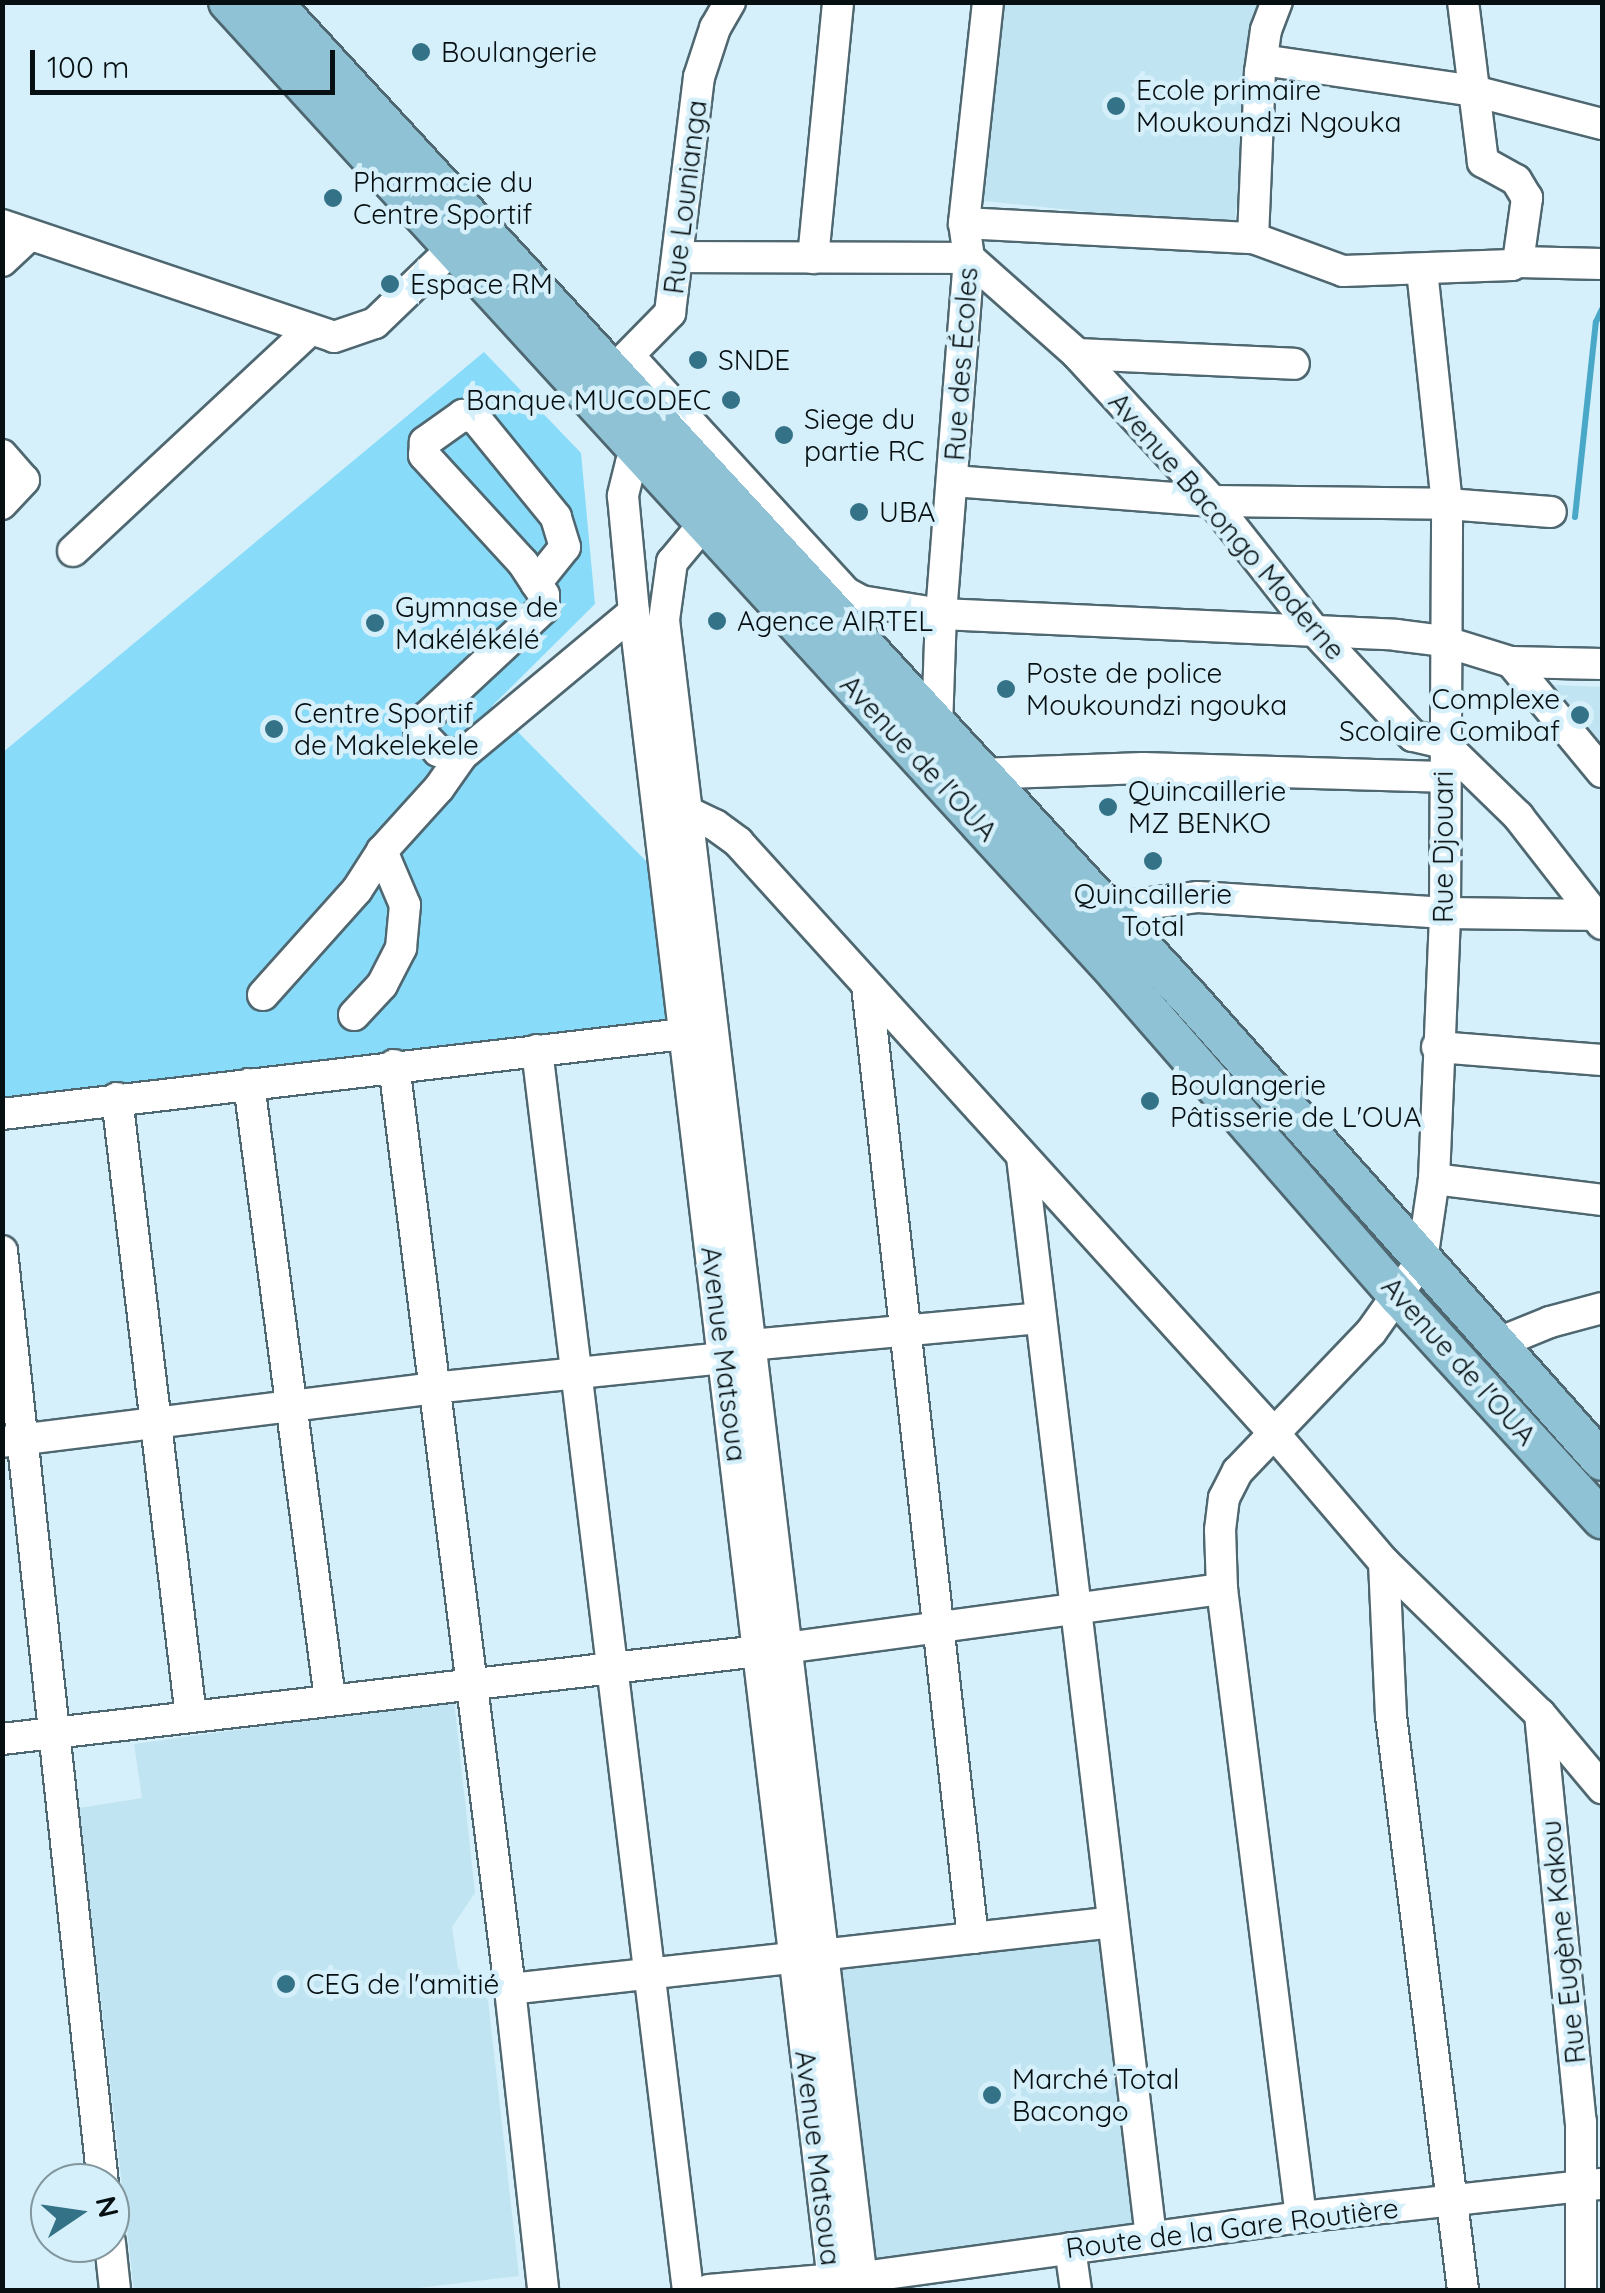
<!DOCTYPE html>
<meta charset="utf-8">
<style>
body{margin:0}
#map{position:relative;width:1605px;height:2293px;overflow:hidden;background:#d5f0fa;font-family:Quicksand,sans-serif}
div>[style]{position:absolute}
.built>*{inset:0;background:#c0e4f1;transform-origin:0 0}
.green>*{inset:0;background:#88dbf9}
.stream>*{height:6px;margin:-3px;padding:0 3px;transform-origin:3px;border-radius:3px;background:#49a7c7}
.roads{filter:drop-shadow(2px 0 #4f6770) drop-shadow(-2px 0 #4f6770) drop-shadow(0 2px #4f6770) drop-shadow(0 -2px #4f6770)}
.minor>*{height:30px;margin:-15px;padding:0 15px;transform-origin:15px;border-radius:15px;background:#fff}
.major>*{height:38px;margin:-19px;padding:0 19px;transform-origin:19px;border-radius:19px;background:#8ec2d4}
.dots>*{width:28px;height:28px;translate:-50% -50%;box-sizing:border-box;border:5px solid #d5f0fa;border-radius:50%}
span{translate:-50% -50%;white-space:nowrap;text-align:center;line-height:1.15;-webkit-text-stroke:9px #d5f0fa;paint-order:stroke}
.poi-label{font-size:28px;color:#060f12}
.left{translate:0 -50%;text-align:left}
.right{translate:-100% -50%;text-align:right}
.street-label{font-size:28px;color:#060f12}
.frame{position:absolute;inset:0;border:5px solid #060f12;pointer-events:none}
.north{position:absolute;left:30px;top:2163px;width:100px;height:100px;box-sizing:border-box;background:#d5f0fa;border:2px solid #82969d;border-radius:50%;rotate:77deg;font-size:28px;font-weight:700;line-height:40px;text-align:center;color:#060f12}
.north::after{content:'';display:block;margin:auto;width:35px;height:45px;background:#347288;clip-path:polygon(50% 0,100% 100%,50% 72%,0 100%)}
.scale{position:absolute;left:30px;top:50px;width:305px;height:45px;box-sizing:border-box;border:5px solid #060f12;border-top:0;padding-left:12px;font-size:30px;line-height:35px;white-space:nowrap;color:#060f12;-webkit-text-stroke:8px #d5f0fa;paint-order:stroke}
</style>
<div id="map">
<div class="built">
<i style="clip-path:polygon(996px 3px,1262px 3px,1234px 227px,976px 200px)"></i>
<i style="clip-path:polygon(1532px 684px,1602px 687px,1602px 769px)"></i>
<i style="clip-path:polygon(454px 1700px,475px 1893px,452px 1927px,458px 1968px,488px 2000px,519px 2276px,401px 2290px,134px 2290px,79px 1808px,142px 1798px,134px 1744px)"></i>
<i style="left:1112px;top:1922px;width:317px;height:280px;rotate:83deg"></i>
</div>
<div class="green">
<i style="clip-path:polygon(484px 352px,581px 453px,595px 604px,492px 706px,655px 870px,672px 1023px,3px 1101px,2px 753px)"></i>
</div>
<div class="stream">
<i style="left:1575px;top:517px;width:196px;rotate:-83.9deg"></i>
<i style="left:1596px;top:322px;width:14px;rotate:-65deg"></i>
</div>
<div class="roads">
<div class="minor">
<i style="left:1262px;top:60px;width:214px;rotate:8.3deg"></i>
<i style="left:1474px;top:91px;width:132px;rotate:14.5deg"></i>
<i style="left:964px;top:223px;width:289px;rotate:3deg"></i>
<i style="left:1253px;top:238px;width:96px;rotate:20.1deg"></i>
<i style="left:1343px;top:271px;width:169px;rotate:-2deg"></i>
<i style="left:1512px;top:265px;width:7px;rotate:-27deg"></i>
<i style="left:1518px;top:262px;width:65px;rotate:-82deg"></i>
<i style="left:1527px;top:198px;width:21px;rotate:-121deg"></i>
<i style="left:1516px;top:180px;width:38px;rotate:-151deg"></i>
<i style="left:1483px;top:162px;width:161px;rotate:-97.1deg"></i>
<i style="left:2px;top:225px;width:350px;rotate:18.6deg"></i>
<i style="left:334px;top:337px;width:43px;rotate:-18.9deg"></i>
<i style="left:375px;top:323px;width:107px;rotate:-43.9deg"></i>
<i style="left:1253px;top:238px;width:166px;rotate:-87.6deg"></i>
<i style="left:1260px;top:72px;width:42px;rotate:-81.9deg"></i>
<i style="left:1266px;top:30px;width:30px;rotate:-69deg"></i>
<i style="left:679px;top:257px;width:290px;rotate:0.2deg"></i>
<i style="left:969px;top:258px;width:144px;rotate:41.6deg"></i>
<i style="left:1077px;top:354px;width:200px;rotate:47.4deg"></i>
<i style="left:1212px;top:501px;width:164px;rotate:51.7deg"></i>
<i style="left:1314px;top:630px;width:145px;rotate:47deg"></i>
<i style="left:1413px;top:736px;width:31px;rotate:13deg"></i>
<i style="left:1443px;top:743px;width:105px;rotate:44.2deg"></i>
<i style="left:1518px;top:816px;width:137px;rotate:52.1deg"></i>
<i style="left:813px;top:258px;width:257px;rotate:-84.4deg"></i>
<i style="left:2px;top:261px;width:38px;rotate:-43deg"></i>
<i style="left:1518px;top:262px;width:84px;rotate:1.4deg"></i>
<i style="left:1077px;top:354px;width:217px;rotate:2.6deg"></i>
<i style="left:630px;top:357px;width:319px;rotate:47.5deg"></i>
<i style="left:845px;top:592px;width:18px;rotate:29deg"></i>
<i style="left:861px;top:601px;width:81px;rotate:9.2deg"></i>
<i style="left:941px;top:614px;width:455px;rotate:2.6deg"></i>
<i style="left:1396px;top:635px;width:47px;rotate:7.3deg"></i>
<i style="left:1443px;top:641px;width:71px;rotate:17.2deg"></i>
<i style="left:1511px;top:662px;width:91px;rotate:1.3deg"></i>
<i style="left:617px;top:367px;width:76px;rotate:-45.5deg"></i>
<i style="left:670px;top:313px;width:238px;rotate:-83deg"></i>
<i style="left:699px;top:77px;width:52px;rotate:-71.9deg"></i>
<i style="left:715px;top:28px;width:30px;rotate:-60deg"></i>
<i style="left:650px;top:437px;width:32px;rotate:126deg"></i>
<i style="left:631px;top:463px;width:34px;rotate:104deg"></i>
<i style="left:623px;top:496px;width:117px;rotate:84.6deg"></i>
<i style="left:634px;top:612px;width:1690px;rotate:83.2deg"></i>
<i style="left:2px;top:455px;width:33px;rotate:49deg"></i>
<i style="left:24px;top:480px;width:33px;rotate:133deg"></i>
<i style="left:953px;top:481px;width:260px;rotate:4.4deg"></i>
<i style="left:1212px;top:501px;width:235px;rotate:0.7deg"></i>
<i style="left:1447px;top:504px;width:104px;rotate:4.4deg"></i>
<i style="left:717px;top:508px;width:70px;rotate:129.8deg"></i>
<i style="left:672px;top:562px;width:59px;rotate:97.9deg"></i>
<i style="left:664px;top:620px;width:1682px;rotate:83.2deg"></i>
<i style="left:73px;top:551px;width:321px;rotate:-43deg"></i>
<i style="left:536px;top:583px;width:46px;rotate:-51.1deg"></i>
<i style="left:565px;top:547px;width:31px;rotate:-107deg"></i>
<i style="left:556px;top:517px;width:127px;rotate:-129.2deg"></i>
<i style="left:476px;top:419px;width:14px;rotate:-163deg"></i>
<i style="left:463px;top:415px;width:47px;rotate:144.6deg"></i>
<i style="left:425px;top:442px;width:13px;rotate:94deg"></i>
<i style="left:424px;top:455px;width:147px;rotate:47.5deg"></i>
<i style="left:523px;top:563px;width:24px;rotate:57deg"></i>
<i style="left:536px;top:583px;width:14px;rotate:56deg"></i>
<i style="left:544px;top:595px;width:13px;rotate:90deg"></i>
<i style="left:544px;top:608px;width:160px;rotate:137deg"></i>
<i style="left:427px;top:717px;width:16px;rotate:120deg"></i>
<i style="left:419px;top:731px;width:28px;rotate:46deg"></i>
<i style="left:438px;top:751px;width:24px;rotate:12deg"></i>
<i style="left:461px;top:756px;width:225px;rotate:-39.8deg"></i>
<i style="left:1511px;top:662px;width:143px;rotate:50.4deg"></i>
<i style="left:937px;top:727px;width:113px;rotate:-88deg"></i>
<i style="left:941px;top:614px;width:357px;rotate:-85.5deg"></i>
<i style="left:969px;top:258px;width:35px;rotate:-98deg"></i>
<i style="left:964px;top:223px;width:222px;rotate:-83.8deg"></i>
<i style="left:979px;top:774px;width:164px;rotate:-2.1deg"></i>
<i style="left:1143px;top:768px;width:299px;rotate:1.7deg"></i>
<i style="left:673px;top:805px;width:47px;rotate:25.5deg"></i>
<i style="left:715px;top:825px;width:29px;rotate:36deg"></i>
<i style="left:738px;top:842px;width:795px;rotate:47.8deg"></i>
<i style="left:1272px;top:1431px;width:172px;rotate:49.5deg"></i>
<i style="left:1384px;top:1562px;width:218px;rotate:44.3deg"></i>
<i style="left:1540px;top:1714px;width:97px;rotate:50deg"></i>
<i style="left:1105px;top:909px;width:94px;rotate:-7.4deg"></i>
<i style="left:1198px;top:897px;width:248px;rotate:3.7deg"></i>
<i style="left:1445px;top:913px;width:157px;rotate:0.7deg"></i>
<i style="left:867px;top:986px;width:958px;rotate:83.65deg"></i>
<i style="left:263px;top:995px;width:141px;rotate:-48.2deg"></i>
<i style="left:357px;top:890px;width:46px;rotate:-57.3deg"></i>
<i style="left:382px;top:851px;width:85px;rotate:-47.9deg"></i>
<i style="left:439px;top:788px;width:39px;rotate:-55deg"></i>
<i style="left:354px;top:1015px;width:41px;rotate:-47deg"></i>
<i style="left:382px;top:985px;width:42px;rotate:-62.8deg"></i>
<i style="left:401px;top:948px;width:43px;rotate:-84.7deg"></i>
<i style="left:405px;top:905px;width:59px;rotate:-113.1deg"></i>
<i style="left:1437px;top:1047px;width:166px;rotate:4.5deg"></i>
<i style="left:537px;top:1050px;width:1249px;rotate:83.06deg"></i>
<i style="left:394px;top:1065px;width:931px;rotate:82.84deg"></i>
<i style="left:510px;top:1989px;width:303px;rotate:83.7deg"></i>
<i style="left:249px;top:1084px;width:620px;rotate:82.5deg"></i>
<i style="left:117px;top:1098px;width:623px;rotate:83.18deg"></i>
<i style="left:2px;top:1114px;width:686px;rotate:-6.7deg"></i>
<i style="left:1022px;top:1157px;width:1088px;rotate:83.19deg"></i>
<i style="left:1434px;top:1179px;width:169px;rotate:7.1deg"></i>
<i style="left:2px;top:1251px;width:937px;rotate:83.82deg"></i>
<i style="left:1496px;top:1344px;width:58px;rotate:-22.2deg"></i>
<i style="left:1550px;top:1322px;width:54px;rotate:-15.1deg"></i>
<i style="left:750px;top:1345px;width:292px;rotate:-5.3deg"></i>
<i style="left:2px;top:1442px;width:434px;rotate:-7.1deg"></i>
<i style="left:433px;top:1388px;width:294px;rotate:-5.9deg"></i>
<i style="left:1384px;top:1562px;width:154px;rotate:87.4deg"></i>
<i style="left:1391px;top:1716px;width:578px;rotate:82.85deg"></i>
<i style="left:1540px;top:1714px;width:410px;rotate:84.3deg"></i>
<i style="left:1581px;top:2122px;width:168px;rotate:90deg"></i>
<i style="left:2px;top:1739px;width:788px;rotate:-6.63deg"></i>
<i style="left:785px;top:1648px;width:441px;rotate:-7.7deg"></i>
<i style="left:820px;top:1955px;width:294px;rotate:-6.4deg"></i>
<i style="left:510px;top:1989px;width:285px;rotate:-6.3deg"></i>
<i style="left:1301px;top:2217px;width:633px;rotate:-97.17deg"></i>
<i style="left:1222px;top:1589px;width:59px;rotate:-91.9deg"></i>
<i style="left:1220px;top:1530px;width:32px;rotate:-83deg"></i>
<i style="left:1224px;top:1498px;width:30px;rotate:-63deg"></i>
<i style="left:1238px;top:1471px;width:192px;rotate:-46.3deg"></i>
<i style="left:1371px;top:1332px;width:88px;rotate:-54.7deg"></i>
<i style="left:1422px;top:1260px;width:82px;rotate:-81.6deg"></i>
<i style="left:1434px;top:1179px;width:266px;rotate:-87.6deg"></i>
<i style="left:1445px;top:913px;width:409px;rotate:-89.7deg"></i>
<i style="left:1447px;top:504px;width:235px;rotate:-96.1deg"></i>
<i style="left:110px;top:2243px;width:47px;rotate:83.9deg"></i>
<i style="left:1070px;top:2248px;width:42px;rotate:81.9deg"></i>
<i style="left:709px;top:2290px;width:162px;rotate:-5deg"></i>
<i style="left:870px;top:2276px;width:435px;rotate:-7.8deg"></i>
<i style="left:1301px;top:2217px;width:303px;rotate:-6.3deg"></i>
</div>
<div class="major">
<i style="left:228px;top:2px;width:1317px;rotate:47.55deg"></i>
<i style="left:1117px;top:974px;width:429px;rotate:48.9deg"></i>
<i style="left:1399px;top:1297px;width:301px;rotate:47.6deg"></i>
<i style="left:272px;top:2px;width:1358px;rotate:47.36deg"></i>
<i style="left:1192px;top:1001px;width:616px;rotate:48.29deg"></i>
</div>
</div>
<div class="dots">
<i style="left:421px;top:52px;background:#347288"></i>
<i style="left:1116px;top:106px;background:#347288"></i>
<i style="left:333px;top:198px;background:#347288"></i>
<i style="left:390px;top:284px;background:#347288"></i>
<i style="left:698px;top:360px;background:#347288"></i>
<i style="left:731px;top:400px;background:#347288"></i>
<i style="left:784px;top:435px;background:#347288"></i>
<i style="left:859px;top:512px;background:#347288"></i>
<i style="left:717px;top:621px;background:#347288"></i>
<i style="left:375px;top:623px;background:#347288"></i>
<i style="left:1006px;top:689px;background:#347288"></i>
<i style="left:1580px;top:715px;background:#347288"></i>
<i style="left:274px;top:729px;background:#347288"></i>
<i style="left:1108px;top:807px;background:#347288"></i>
<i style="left:1153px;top:861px;background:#347288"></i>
<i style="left:1150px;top:1101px;background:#347288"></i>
<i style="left:286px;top:1984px;background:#347288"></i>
<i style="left:992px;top:2095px;background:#347288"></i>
</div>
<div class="poi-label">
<span class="left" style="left:441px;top:52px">Boulangerie</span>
<span class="left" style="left:1136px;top:106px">Ecole primaire<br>Moukoundzi Ngouka</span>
<span class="left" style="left:353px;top:198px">Pharmacie du<br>Centre Sportif</span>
<span class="left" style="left:410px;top:284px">Espace RM</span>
<span class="left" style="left:718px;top:360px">SNDE</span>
<span class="right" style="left:711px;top:400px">Banque MUCODEC</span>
<span class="left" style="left:804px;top:435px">Siege du<br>partie RC</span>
<span class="left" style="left:879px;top:512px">UBA</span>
<span class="left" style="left:395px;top:623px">Gymnase de<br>Makélékélé</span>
<span class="left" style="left:737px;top:621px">Agence AIRTEL</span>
<span class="left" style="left:1026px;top:689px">Poste de police<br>Moukoundzi ngouka</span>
<span class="right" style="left:1560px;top:715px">Complexe<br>Scolaire Comibaf</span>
<span class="left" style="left:294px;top:729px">Centre Sportif<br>de Makelekele</span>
<span class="left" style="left:1128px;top:807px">Quincaillerie<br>MZ BENKO</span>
<span style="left:1153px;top:910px">Quincaillerie<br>Total</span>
<span class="left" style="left:1170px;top:1101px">Boulangerie<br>Pâtisserie de L'OUA</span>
<span class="left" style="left:306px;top:1984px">CEG de l'amitié</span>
<span class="left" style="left:1012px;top:2095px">Marché Total<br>Bacongo</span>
</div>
<div class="street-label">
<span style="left:685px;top:197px;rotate:-83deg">Rue Lounianga</span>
<span style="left:961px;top:364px;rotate:-86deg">Rue des Écoles</span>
<span style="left:1227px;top:526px;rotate:49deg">Avenue Bacongo Moderne</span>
<span style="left:919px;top:758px;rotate:47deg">Avenue de l'OUA</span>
<span style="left:1443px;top:847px;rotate:-90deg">Rue Djouari</span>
<span style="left:724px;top:1354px;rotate:83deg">Avenue Matsoua</span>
<span style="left:1459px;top:1361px;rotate:48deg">Avenue de l'OUA</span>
<span style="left:1563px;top:1942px;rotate:-96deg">Rue Eugène Kakou</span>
<span style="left:818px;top:2158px;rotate:83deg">Avenue Matsoua</span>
<span style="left:1232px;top:2228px;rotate:-7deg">Route de la Gare Routière</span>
</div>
<div class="frame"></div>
<div class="north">N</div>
<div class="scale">100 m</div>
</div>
